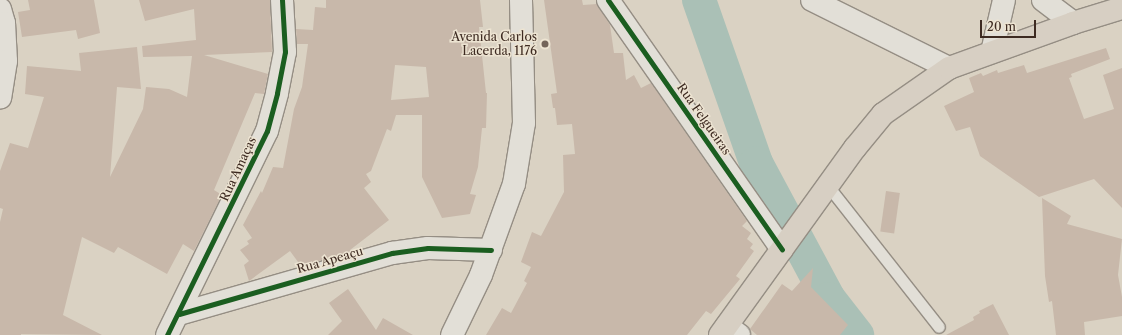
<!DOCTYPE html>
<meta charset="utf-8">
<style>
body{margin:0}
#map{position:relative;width:1122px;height:335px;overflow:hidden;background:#dad2c3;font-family:"Libre Caslon Text",serif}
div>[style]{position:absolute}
.river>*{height:34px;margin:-17px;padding:0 17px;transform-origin:17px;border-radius:17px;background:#aac0b6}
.building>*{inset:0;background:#c8b8aa;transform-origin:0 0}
.roads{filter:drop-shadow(1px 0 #958e84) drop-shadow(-1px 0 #958e84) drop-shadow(0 1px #958e84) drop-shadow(0 -1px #958e84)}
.lane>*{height:11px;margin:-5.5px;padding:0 5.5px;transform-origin:5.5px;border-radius:5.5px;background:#e2dfd7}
.street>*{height:22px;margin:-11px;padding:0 11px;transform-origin:11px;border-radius:11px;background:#e2dfd7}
.secondary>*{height:22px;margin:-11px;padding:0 11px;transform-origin:11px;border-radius:11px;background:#e2dfd7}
.primary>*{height:22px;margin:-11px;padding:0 11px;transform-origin:11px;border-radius:11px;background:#d7cfc3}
.cycleway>*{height:5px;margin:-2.5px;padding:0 2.5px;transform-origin:2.5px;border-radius:2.5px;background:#1b5e20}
.dots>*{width:11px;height:11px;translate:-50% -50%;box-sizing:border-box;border:2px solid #ede4d2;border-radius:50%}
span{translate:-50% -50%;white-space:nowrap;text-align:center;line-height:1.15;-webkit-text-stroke:3px #ede4d2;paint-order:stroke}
.poi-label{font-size:12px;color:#3d2a21}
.right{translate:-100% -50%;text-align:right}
.street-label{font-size:12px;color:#3d2a21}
.scale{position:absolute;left:980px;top:20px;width:56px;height:18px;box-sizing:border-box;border:2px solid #3d2a21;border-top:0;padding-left:5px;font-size:12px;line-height:14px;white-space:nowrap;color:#3d2a21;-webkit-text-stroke:3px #ede4d2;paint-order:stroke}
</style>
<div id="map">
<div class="river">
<i style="left:699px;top:0;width:173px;rotate:70.7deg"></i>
<i style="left:756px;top:163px;width:154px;rotate:61.8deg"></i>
<i style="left:829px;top:299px;width:46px;rotate:52.1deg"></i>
</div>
<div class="building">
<i style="clip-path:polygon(28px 0,94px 0,100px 33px,78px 39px,76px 30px,22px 37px,18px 12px,30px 10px)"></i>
<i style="clip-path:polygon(139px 0,270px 0,272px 52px,204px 55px,268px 74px,264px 94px,255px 93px,214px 190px,222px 195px,194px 251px,183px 244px,167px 274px,118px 247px,114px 253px,82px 237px,63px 315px,102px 335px,21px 334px,21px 335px,0 335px,0 222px,3px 209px,0 208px,0 171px,10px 143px,28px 148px,44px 97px,25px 94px,27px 66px,81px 71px,79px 53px,137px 47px,141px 89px,117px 87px,110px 177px,143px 109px,146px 87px,169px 89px,187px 97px,192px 56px,143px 57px,142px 46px,196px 40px,194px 9px,145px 21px)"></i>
<i style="clip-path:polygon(evenodd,326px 0,480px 0,483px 27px,479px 27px,486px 93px,487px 93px,486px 128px,482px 128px,478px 167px,470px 194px,476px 195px,470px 214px,442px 218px,422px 177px,422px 115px,396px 115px,391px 131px,387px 129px,371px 171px,366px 174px,371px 182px,364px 188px,389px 220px,350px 250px,351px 252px,301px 266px,290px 251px,249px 281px,244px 265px,249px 261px,240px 250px,249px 244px,247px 241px,252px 238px,243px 225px,261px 191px,262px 193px,273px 167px,283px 168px,294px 109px,302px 87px,308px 44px,297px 44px,296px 29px,313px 30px,315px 7px,326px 8px,326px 0,395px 65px,426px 67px,429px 97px,391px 100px,395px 65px)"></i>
<i style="clip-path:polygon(544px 0,582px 0,583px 5px,597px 4px,610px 25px,614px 53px,623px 53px,626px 80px,634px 75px,641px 88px,651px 83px,747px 221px,742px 226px,751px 233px,747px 239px,753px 244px,750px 248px,754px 251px,736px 276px,740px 279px,711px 314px,706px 311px,687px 335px,486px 335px,502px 308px,511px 313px,527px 283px,524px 281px,531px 267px,521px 262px,532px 232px,541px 236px,564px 192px,563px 155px,575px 154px,572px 124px,557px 125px,555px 108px,553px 108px,551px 94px,557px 93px)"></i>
<i style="clip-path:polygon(1106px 48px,1110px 59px,1071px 74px,1072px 77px,1069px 78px,1084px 119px,1114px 109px,1103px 75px,1122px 68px,1122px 208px,1094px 179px,1039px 197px,980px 156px,970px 127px,956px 131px,944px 106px,974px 92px,969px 78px,981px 73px,983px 76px,997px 70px,998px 73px,1024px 65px,1027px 73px)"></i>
<i style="left:886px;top:191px;width:14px;height:41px;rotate:8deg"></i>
<i style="clip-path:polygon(1042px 198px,1071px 216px,1067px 224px,1122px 239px,1118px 275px,1122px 297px,1122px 316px,1084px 322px,1085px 335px,1056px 335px,1052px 301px,1049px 302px,1045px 276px)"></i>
<i style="clip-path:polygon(813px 268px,811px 287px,848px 325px,840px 335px,757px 335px,750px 329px,782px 284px,792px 291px)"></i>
<i style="clip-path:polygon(348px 289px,376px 330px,383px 318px,413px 335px,328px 335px,342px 321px,329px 303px)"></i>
<i style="clip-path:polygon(993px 304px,1009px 335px,946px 335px,974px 320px,973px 317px,980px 313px,979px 311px)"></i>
</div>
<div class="roads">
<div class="lane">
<i style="left:828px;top:186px;width:179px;rotate:51.8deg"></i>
</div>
<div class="street">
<i style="left:812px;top:0;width:153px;rotate:26.4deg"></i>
<i style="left:1043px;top:0;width:38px;rotate:37deg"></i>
<i style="left:992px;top:52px;width:53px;rotate:-77deg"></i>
<i style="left:179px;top:314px;width:222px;rotate:-16deg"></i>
<i style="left:392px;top:253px;width:36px;rotate:-8deg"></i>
<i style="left:428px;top:248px;width:63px;rotate:1.8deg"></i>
<i style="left:727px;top:326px;width:15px;rotate:37deg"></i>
<i style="left:167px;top:335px;width:227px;rotate:-63.9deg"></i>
<i style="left:267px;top:131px;width:39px;rotate:-75deg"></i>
<i style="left:277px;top:93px;width:42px;rotate:-79deg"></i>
<i style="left:285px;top:52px;width:52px;rotate:-93.3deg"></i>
</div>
<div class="secondary">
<i style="left:608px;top:0;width:304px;rotate:55.1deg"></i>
<i style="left:0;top:9px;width:15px;rotate:74deg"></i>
<i style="left:4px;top:23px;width:38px;rotate:87deg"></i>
<i style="left:6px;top:61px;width:37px;rotate:99deg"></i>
<i style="left:452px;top:335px;width:67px;rotate:-64.2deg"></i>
<i style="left:481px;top:275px;width:97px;rotate:-70.1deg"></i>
<i style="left:514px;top:184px;width:62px;rotate:-80.7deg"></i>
<i style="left:524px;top:123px;width:123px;rotate:-91.4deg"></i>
</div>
<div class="primary">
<i style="left:720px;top:335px;width:231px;rotate:-54.2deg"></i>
<i style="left:855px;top:148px;width:44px;rotate:-50.5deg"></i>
<i style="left:883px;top:114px;width:80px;rotate:-34.9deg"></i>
<i style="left:949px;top:68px;width:132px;rotate:-19.9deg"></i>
<i style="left:1073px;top:23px;width:51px;rotate:-17deg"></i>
</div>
</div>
<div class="cycleway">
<i style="left:608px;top:0;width:304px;rotate:55.1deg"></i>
<i style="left:179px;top:314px;width:222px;rotate:-16deg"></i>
<i style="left:392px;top:253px;width:36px;rotate:-8deg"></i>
<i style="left:428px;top:248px;width:63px;rotate:1.8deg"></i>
<i style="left:167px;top:335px;width:227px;rotate:-63.9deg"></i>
<i style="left:267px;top:131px;width:39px;rotate:-75deg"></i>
<i style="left:277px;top:93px;width:42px;rotate:-79deg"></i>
<i style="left:285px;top:52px;width:52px;rotate:-93.3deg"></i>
</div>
<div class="dots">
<i style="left:545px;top:44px;background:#74655a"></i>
</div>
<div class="poi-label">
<span class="right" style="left:537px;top:44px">Avenida Carlos<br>Lacerda, 1176</span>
</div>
<div class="street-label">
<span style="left:704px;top:119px;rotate:55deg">Rua Felgueiras</span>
<span style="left:238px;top:169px;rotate:-65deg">Rua Amaças</span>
<span style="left:330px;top:260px;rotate:-16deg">Rua Apeaçu</span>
</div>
<div class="scale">20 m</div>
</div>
